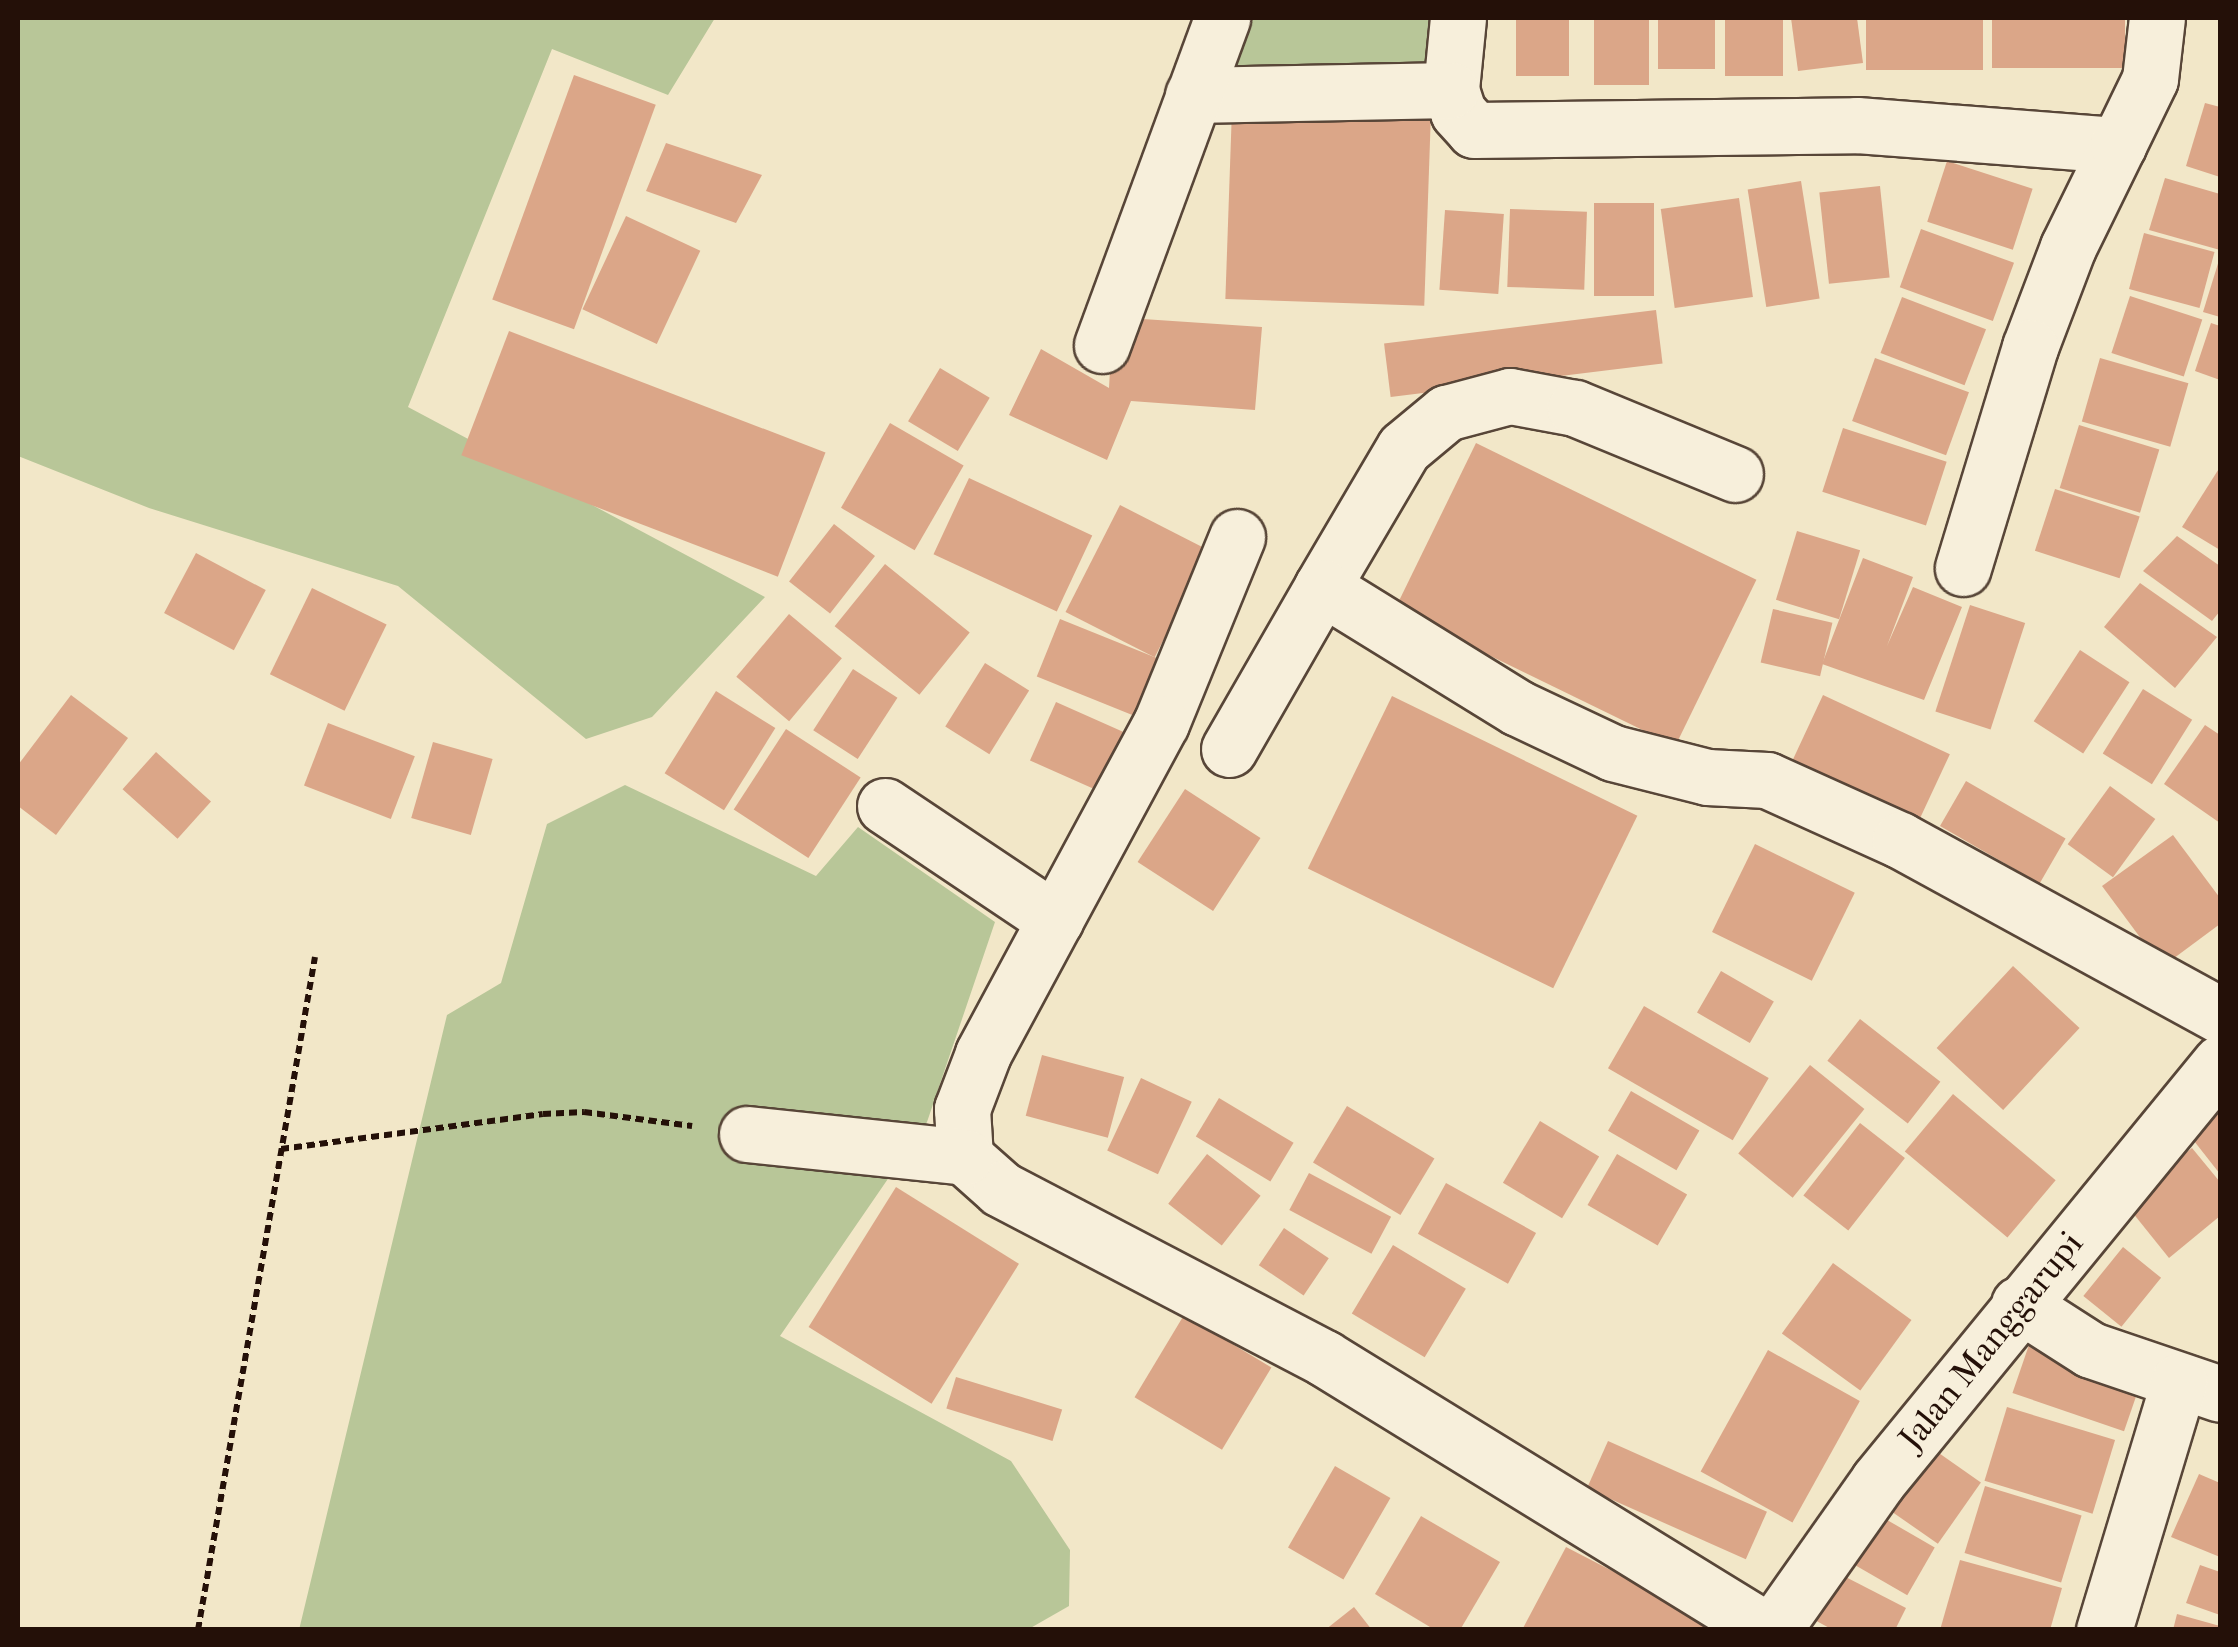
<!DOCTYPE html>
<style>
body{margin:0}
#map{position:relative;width:2238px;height:1647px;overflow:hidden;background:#f2e7c8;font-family:"IM FELL French Canon",serif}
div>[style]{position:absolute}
.green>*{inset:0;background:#b8c698}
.building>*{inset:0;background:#dba688;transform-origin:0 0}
.path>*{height:6px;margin-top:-3px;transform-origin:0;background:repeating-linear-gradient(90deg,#241008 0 8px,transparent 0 13px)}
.roads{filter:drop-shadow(2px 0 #584638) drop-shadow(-2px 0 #584638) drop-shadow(0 2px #584638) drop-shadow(0 -2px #584638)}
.minor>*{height:55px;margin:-27.5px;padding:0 27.5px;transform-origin:27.5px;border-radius:27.5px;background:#f7efdb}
span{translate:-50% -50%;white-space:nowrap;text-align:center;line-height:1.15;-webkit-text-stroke:10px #f7efdb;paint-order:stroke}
.street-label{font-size:35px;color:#241008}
.frame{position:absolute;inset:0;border:20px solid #241008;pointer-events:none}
</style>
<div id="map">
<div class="green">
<i style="clip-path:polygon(18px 18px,715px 18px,668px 95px,552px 49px,408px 407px,765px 597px,652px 717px,586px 739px,398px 586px,149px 508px,18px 456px)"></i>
<i style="clip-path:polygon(1221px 18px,1435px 18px,1427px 79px,1201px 77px)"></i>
<i style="clip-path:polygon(625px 785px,816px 876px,858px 827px,995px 922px,927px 1122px,780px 1336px,1011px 1461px,1070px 1550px,1069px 1606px,1027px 1630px,299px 1630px,447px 1015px,501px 983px,547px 824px)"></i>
</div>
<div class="building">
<i style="left:1516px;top:18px;width:53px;height:58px"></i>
<i style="left:1594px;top:18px;width:55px;height:67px"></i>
<i style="left:1658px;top:18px;width:57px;height:51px"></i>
<i style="left:1725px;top:18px;width:58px;height:58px"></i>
<i style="clip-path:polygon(1791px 18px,1857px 18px,1863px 63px,1798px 71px)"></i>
<i style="left:1866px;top:18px;width:117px;height:52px"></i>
<i style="left:1992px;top:18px;width:133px;height:50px"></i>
<i style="left:574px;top:75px;width:87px;height:239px;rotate:20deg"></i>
<i style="clip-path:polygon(2205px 103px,2220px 107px,2220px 177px,2186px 166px)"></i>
<i style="left:1232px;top:109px;width:199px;height:190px;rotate:2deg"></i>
<i style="clip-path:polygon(666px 143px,762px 175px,736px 223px,646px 191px)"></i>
<i style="left:1947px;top:161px;width:90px;height:64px;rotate:18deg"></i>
<i style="clip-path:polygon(2165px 178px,2220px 194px,2220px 250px,2149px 230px)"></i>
<i style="left:1801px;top:181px;width:119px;height:54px;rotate:81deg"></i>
<i style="left:1880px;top:186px;width:92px;height:61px;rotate:84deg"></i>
<i style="left:1739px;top:198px;width:100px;height:79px;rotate:82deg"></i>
<i style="left:1654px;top:203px;width:93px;height:60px;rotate:90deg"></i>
<i style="left:1510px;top:209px;width:77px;height:78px;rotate:2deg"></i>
<i style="left:1445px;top:210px;width:59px;height:80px;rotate:4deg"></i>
<i style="left:626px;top:216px;width:82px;height:103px;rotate:25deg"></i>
<i style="left:1921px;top:229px;width:99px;height:62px;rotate:20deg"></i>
<i style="left:2144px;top:233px;width:73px;height:58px;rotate:15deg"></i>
<i style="clip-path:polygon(2220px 257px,2220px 317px,2203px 312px)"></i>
<i style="left:2130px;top:296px;width:76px;height:60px;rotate:18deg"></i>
<i style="left:1902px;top:297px;width:90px;height:60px;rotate:21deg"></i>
<i style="left:1656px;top:310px;width:54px;height:274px;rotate:83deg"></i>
<i style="clip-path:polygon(1113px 317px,1262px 327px,1255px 410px,1131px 401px,1107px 460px,1009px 415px,1041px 349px,1109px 388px)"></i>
<i style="clip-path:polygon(2211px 323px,2220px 326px,2220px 380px,2195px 371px)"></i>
<i style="left:509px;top:331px;width:339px;height:133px;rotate:21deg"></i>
<i style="left:1875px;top:358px;width:100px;height:67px;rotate:20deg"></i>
<i style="left:2100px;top:358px;width:92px;height:66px;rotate:16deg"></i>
<i style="left:940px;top:368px;width:58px;height:62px;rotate:31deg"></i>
<i style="left:890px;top:423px;width:85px;height:98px;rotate:30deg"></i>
<i style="left:2079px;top:425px;width:84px;height:66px;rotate:17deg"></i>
<i style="left:1843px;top:428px;width:109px;height:67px;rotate:18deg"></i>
<i style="left:1476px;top:443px;width:312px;height:185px;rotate:26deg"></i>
<i style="clip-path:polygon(2220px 467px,2220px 550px,2182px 527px)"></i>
<i style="left:969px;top:478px;width:136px;height:84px;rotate:25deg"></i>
<i style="left:2055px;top:489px;width:89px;height:65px;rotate:18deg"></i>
<i style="left:1120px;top:505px;width:100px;height:120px;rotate:27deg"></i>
<i style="left:834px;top:524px;width:52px;height:73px;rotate:38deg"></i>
<i style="left:1797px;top:531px;width:66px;height:72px;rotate:17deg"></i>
<i style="clip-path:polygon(2177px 536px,2220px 566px,2220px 611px,2212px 621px,2143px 571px)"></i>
<i style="left:196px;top:553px;width:79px;height:68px;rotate:28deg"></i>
<i style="clip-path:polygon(1863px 558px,1913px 577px,1887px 646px,1913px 587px,1962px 607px,1924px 700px,1822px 664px)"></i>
<i style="left:885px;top:564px;width:109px;height:80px;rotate:39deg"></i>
<i style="clip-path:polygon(2140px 583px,2217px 637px,2175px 688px,2104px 627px)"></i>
<i style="left:312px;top:588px;width:83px;height:96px;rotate:26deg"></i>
<i style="left:1970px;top:605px;width:58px;height:112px;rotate:18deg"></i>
<i style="left:1773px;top:609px;width:61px;height:55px;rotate:13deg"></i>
<i style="left:789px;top:614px;width:69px;height:82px;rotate:40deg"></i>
<i style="left:1060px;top:619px;width:105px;height:62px;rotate:22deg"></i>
<i style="left:2080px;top:650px;width:59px;height:85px;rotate:33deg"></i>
<i style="left:985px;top:663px;width:52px;height:75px;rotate:32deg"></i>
<i style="left:853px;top:669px;width:53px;height:73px;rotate:33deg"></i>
<i style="left:2143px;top:689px;width:58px;height:76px;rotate:32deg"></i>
<i style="left:716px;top:691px;width:70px;height:97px;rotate:32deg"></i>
<i style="clip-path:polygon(71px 695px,128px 738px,56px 835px,18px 806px,18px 765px)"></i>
<i style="left:1823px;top:695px;width:140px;height:82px;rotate:25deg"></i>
<i style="left:1392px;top:696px;width:273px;height:192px;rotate:26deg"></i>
<i style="left:1056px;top:702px;width:85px;height:64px;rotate:24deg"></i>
<i style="left:328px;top:723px;width:93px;height:67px;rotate:21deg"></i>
<i style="clip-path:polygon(2205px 725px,2220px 735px,2220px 823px,2164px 784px)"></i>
<i style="left:786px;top:729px;width:89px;height:96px;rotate:33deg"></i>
<i style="left:433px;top:742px;width:62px;height:79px;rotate:16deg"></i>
<i style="left:156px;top:752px;width:74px;height:50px;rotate:42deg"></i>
<i style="left:1966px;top:781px;width:115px;height:52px;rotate:30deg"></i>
<i style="left:2110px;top:786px;width:56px;height:72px;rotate:36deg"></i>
<i style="left:1185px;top:789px;width:90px;height:87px;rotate:33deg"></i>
<i style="clip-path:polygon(2173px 835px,2220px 898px,2220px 924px,2162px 967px,2102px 886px)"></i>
<i style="left:1755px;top:844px;width:111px;height:98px;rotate:26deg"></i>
<i style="left:2013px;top:966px;width:91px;height:112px;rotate:43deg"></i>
<i style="left:1721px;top:971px;width:61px;height:48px;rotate:30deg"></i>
<i style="left:1644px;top:1006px;width:144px;height:72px;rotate:30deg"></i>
<i style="left:1860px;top:1019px;width:102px;height:53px;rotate:38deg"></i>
<i style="left:1042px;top:1055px;width:85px;height:63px;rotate:15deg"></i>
<i style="left:1810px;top:1065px;width:70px;height:114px;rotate:39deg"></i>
<i style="left:1141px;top:1078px;width:56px;height:80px;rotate:25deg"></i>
<i style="left:1631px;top:1091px;width:79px;height:46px;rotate:30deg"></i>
<i style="left:1953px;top:1094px;width:134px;height:75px;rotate:40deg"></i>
<i style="left:1219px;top:1098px;width:87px;height:45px;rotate:31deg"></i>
<i style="left:1347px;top:1106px;width:102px;height:66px;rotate:31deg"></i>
<i style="clip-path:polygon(2220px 1106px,2220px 1174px,2187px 1132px)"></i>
<i style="left:1540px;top:1121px;width:69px;height:72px;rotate:31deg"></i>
<i style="left:1860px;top:1123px;width:57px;height:92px;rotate:38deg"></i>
<i style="clip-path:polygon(2192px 1148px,2220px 1182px,2220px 1216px,2169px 1258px,2124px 1202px)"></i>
<i style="left:1207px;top:1154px;width:68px;height:63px;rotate:38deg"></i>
<i style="left:1617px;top:1154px;width:81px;height:59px;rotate:30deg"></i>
<i style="left:1309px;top:1173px;width:93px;height:42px;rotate:28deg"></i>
<i style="left:1446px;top:1183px;width:103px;height:58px;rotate:29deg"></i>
<i style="left:896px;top:1187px;width:145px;height:165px;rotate:32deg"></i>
<i style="left:1284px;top:1228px;width:54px;height:45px;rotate:34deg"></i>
<i style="left:1393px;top:1245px;width:85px;height:80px;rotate:31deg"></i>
<i style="left:2123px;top:1247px;width:49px;height:63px;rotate:39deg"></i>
<i style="left:1833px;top:1263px;width:97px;height:87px;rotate:36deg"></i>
<i style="left:1184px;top:1315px;width:102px;height:96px;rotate:31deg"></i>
<i style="left:2031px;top:1339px;width:118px;height:57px;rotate:19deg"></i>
<i style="left:1768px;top:1350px;width:105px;height:139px;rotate:29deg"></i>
<i style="left:956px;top:1377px;width:111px;height:33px;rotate:17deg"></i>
<i style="left:2007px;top:1407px;width:113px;height:77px;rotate:17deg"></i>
<i style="left:1608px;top:1441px;width:174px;height:52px;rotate:24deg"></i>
<i style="left:1926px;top:1444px;width:67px;height:75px;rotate:35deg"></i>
<i style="left:1335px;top:1466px;width:64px;height:94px;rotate:30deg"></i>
<i style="clip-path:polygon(2199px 1474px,2220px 1483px,2220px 1557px,2171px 1537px)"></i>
<i style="left:1985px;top:1486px;width:101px;height:70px;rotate:17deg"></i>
<i style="left:1875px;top:1513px;width:69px;height:55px;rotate:30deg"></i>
<i style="clip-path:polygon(1421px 1516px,1500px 1562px,1460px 1630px,1435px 1630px,1375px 1594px)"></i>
<i style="clip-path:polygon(1566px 1547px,1707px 1620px,1702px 1630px,1522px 1630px)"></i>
<i style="clip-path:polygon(1960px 1560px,2062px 1588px,2050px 1630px,1940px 1630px)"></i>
<i style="clip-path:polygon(2200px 1565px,2220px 1572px,2220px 1615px,2186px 1603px)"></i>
<i style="clip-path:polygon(1834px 1571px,1906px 1608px,1895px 1630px,1833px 1630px,1811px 1618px)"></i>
<i style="clip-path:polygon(1354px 1607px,1372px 1630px,1325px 1630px)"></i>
<i style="clip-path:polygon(2177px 1614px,2220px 1626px,2220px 1630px,2173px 1630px)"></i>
</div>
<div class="path">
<i style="left:281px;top:1149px;width:264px;rotate:-7.6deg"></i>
<i style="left:543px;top:1114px;width:41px;rotate:-2.8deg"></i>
<i style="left:584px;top:1112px;width:109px;rotate:7.4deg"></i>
<i style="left:198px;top:1630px;width:683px;rotate:-80.14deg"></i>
</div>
<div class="roads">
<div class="minor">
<i style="left:1458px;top:18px;width:72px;rotate:95.6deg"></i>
<i style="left:1451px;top:90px;width:23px;rotate:72deg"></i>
<i style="left:1458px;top:112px;width:24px;rotate:48deg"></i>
<i style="left:1474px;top:130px;width:383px;rotate:-0.7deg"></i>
<i style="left:1857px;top:125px;width:262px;rotate:4.4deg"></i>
<i style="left:2118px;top:145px;width:114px;rotate:116.1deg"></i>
<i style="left:2068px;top:247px;width:107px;rotate:110.8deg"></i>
<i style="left:2030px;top:347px;width:231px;rotate:106.9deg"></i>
<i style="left:1193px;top:95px;width:258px;rotate:-1.1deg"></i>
<i style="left:2118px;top:145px;width:73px;rotate:-64.1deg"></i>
<i style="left:2150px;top:79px;width:61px;rotate:-83.5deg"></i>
<i style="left:1102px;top:345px;width:348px;rotate:-69.8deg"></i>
<i style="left:1237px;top:537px;width:201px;rotate:112.2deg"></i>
<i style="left:1161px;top:723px;width:376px;rotate:118.3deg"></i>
<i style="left:983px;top:1054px;width:59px;rotate:110.9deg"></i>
<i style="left:962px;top:1109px;width:48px;rotate:86.4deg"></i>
<i style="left:965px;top:1157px;width:48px;rotate:41.6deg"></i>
<i style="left:1001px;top:1189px;width:365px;rotate:27.6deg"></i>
<i style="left:1324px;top:1358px;width:519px;rotate:31.61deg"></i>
<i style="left:1322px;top:587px;width:161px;rotate:-59.5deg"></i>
<i style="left:1404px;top:448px;width:55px;rotate:-39.8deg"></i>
<i style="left:1446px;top:413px;width:66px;rotate:-14.9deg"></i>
<i style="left:1510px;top:396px;width:66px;rotate:10.5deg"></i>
<i style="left:1575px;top:408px;width:173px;rotate:22.4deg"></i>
<i style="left:1229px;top:749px;width:187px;rotate:-60.1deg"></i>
<i style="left:1322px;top:587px;width:230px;rotate:31.7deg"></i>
<i style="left:1518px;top:708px;width:105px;rotate:25.3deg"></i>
<i style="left:1613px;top:753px;width:97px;rotate:14.3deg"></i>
<i style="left:1707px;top:777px;width:60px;rotate:2.9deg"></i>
<i style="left:1767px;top:780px;width:146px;rotate:24.3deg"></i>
<i style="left:1900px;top:840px;width:365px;rotate:28.7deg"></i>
<i style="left:885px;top:806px;width:205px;rotate:33.8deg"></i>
<i style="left:747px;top:1134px;width:219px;rotate:6deg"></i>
<i style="left:2019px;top:1304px;width:85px;rotate:32.6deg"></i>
<i style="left:2091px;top:1350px;width:136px;rotate:18.8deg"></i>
<i style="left:1773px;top:1630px;width:182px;rotate:-54.8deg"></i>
<i style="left:1878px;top:1481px;width:540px;rotate:-50.71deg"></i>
<i style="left:2104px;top:1630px;width:260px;rotate:-73.2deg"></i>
</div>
</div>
<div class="street-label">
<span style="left:1991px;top:1341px;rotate:-51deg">Jalan Manggarupi</span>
</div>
<div class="frame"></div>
</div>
